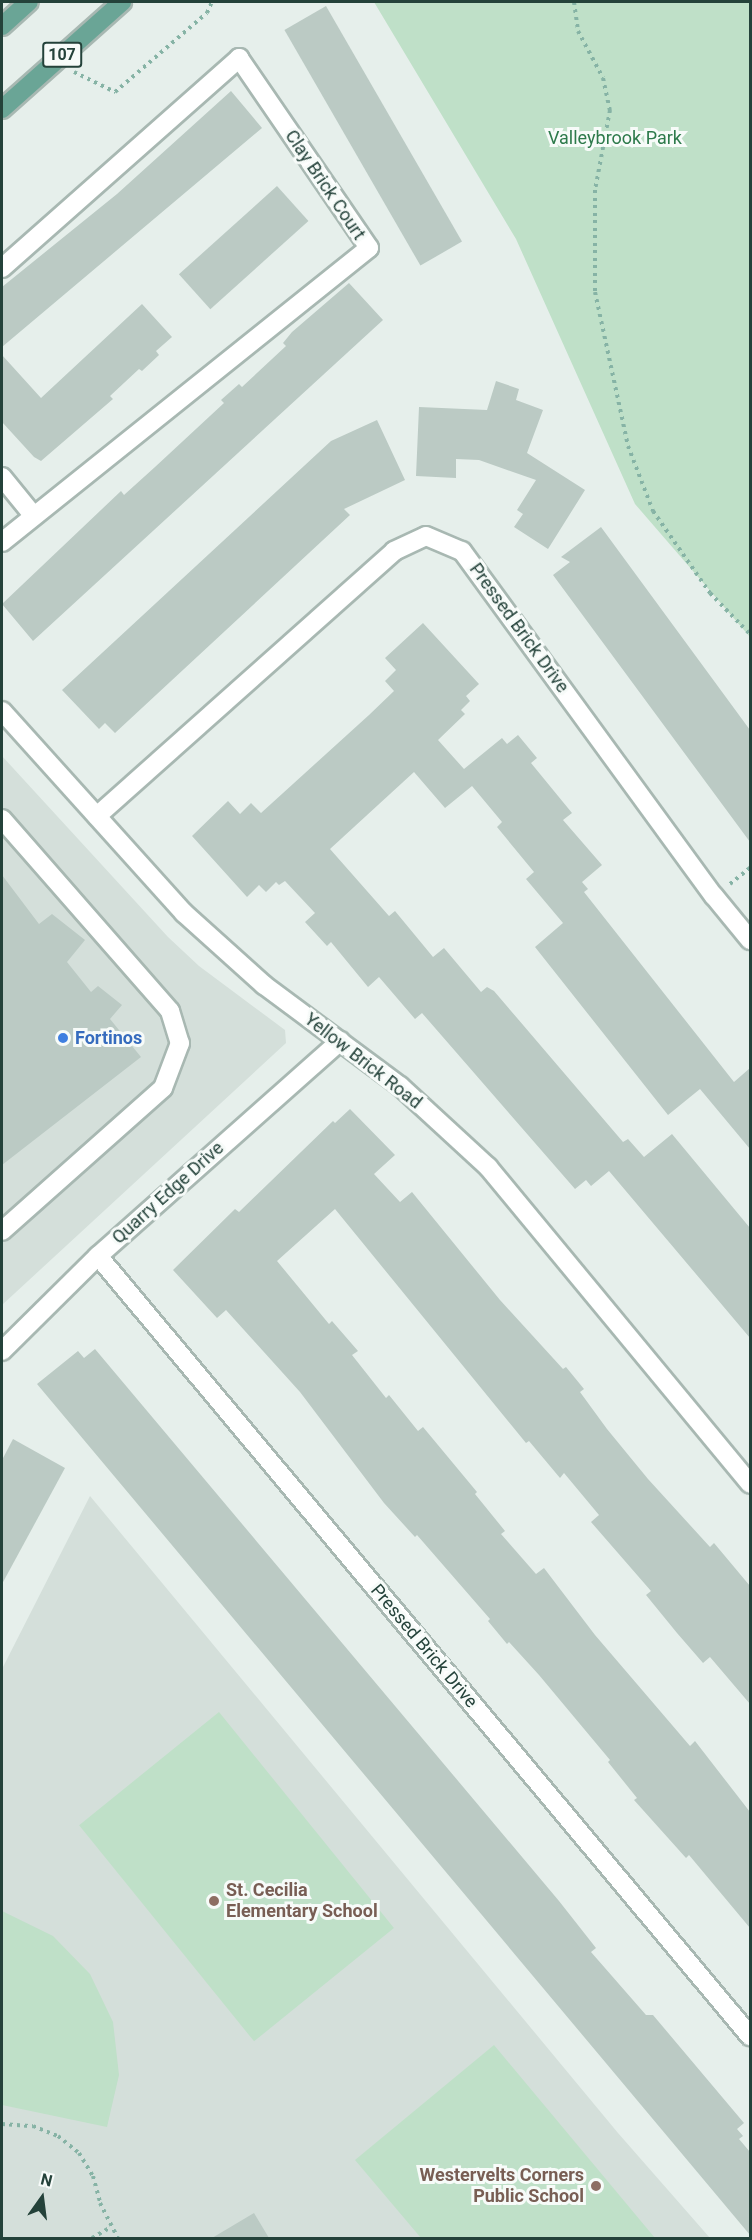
<!DOCTYPE html>
<style>
body{margin:0}
#map{position:relative;width:752px;height:2240px;overflow:hidden;background:#e6efeb;font-family:Roboto,sans-serif}
div>[style]{position:absolute}
.built>*{inset:0;background:#d4dfda}
.green>*{inset:0;background:#bfe0c8;transform-origin:0 0}
.building>*{inset:0;background:#bbcac4;transform-origin:0 0}
.path>*{height:4px;margin-top:-2px;transform-origin:0;background:repeating-linear-gradient(90deg,#86b3a5 0 3px,transparent 0 7.5px)}
.roads{filter:drop-shadow(2px 0 #a8b8b2) drop-shadow(-2px 0 #a8b8b2) drop-shadow(0 2px #a8b8b2) drop-shadow(0 -2px #a8b8b2)}
.minor>*{height:18px;margin:-9px;padding:0 9px;transform-origin:9px;border-radius:9px;background:#fff}
.major>*{height:18px;margin:-9px;padding:0 9px;transform-origin:9px;border-radius:9px;background:#6aa596}
.dots>*{width:16px;height:16px;translate:-50% -50%;box-sizing:border-box;border:3px solid #f7fbf9;border-radius:50%}
span{translate:-50% -50%;white-space:nowrap;text-align:center;line-height:1.15;-webkit-text-stroke:6px #f7fbf9;paint-order:stroke}
.shield-label span{padding:2px 4px;background:#f7fbf9;border:2px solid;border-radius:4px;-webkit-text-stroke-width:0}
.shield-label{font-size:16px;color:#24423a;font-weight:700}
.park-label{font-size:18px;color:#2d7a4b}
.street-label{font-size:18px;color:#24423a}
.shop-label{font-size:18px;color:#366cbe;font-weight:700}
.left{translate:0 -50%;text-align:left}
.education-label{font-size:18px;color:#785e54;font-weight:700}
.right{translate:-100% -50%;text-align:right}
.frame{position:absolute;inset:0;border:3px solid #24423a;pointer-events:none}
.north{position:absolute;left:12px;top:2168px;width:60px;height:60px;-webkit-text-stroke:4px #f7fbf9;paint-order:stroke;rotate:14deg;font-size:16px;font-weight:700;line-height:24px;text-align:center;color:#24423a}
.north::after{content:'';display:block;margin:auto;width:21px;height:27px;background:#24423a;clip-path:polygon(50% 0,100% 100%,50% 72%,0 100%)}
</style>
<div id="map">
<div class="built">
<i style="clip-path:polygon(2px 756px,168px 937px,199px 966px,285px 1030px,286px 1043px,2px 1305px)"></i>
<i style="clip-path:polygon(90px 1496px,618px 2133px,710px 2238px,2px 2238px,2px 1669px)"></i>
</div>
<div class="green">
<i style="clip-path:polygon(374px 2px,750px 2px,750px 637px,635px 504px,516px 239px)"></i>
<i style="left:219px;top:1712px;width:278px;height:180px;rotate:51deg"></i>
<i style="clip-path:polygon(2px 1911px,53px 1936px,90px 1974px,113px 2022px,119px 2075px,107px 2127px,2px 2105px)"></i>
<i style="clip-path:polygon(494px 2045px,655px 2238px,421px 2238px,355px 2160px)"></i>
</div>
<div class="building">
<i style="left:326px;top:6px;width:272px;height:48px;rotate:60deg"></i>
<i style="clip-path:polygon(231px 91px,262px 128px,2px 347px,2px 287px,117px 194px)"></i>
<i style="left:277px;top:186px;width:47px;height:132px;rotate:48deg"></i>
<i style="clip-path:polygon(349px 283px,383px 320px,33px 641px,2px 604px,121px 491px,124px 495px,155px 467px,224px 403px,221px 400px,239px 384px,242px 387px,286px 346px,283px 343px,292px 332px)"></i>
<i style="clip-path:polygon(142px 304px,172px 337px,156px 351px,159px 355px,142px 371px,139px 369px,110px 396px,113px 399px,41px 461px,34px 457px,2px 422px,2px 355px,41px 398px)"></i>
<i style="clip-path:polygon(496px 381px,519px 389px,516px 400px,543px 410px,527px 453px,585px 490px,548px 549px,514px 527px,523px 514px,517px 510px,536px 480px,479px 460px,456px 459px,456px 478px,416px 476px,419px 407px,487px 410px)"></i>
<i style="clip-path:polygon(377px 420px,405px 480px,344px 509px,350px 515px,115px 733px,105px 723px,99px 729px,62px 690px,331px 441px)"></i>
<i style="clip-path:polygon(601px 527px,750px 730px,750px 842px,553px 575px,570px 562px,561px 557px)"></i>
<i style="clip-path:polygon(423px 623px,479px 684px,466px 696px,470px 701px,461px 710px,465px 714px,438px 740px,464px 769px,502px 738px,507px 744px,518px 735px,537px 758px,531px 763px,572px 813px,563px 820px,602px 865px,582px 882px,588px 889px,584px 892px,734px 1082px,750px 1068px,750px 1149px,700px 1089px,668px 1115px,535px 947px,563px 923px,526px 879px,534px 872px,497px 827px,502px 822px,472px 786px,445px 808px,414px 772px,330px 849px,389px 916px,395px 911px,433px 957px,444px 948px,481px 992px,487px 987px,494px 991px,623px 1142px,628px 1139px,644px 1157px,672px 1134px,750px 1228px,750px 1338px,609px 1171px,591px 1186px,586px 1180px,575px 1189px,422px 1013px,415px 1019px,379px 977px,368px 987px,331px 942px,327px 946px,305px 922px,315px 913px,285px 881px,279px 885px,276px 882px,266px 892px,259px 885px,247px 897px,192px 836px,228px 801px,240px 814px,251px 803px,261px 813px,369px 715px,394px 691px,385px 681px,396px 670px,385px 658px)"></i>
<i style="clip-path:polygon(2px 875px,39px 924px,52px 914px,85px 940px,67px 962px,91px 992px,98px 986px,122px 1005px,110px 1019px,141px 1057px,2px 1165px)"></i>
<i style="clip-path:polygon(350px 1109px,395px 1155px,374px 1174px,400px 1202px,412px 1192px,500px 1300px,563px 1369px,566px 1367px,584px 1389px,580px 1392px,607px 1429px,648px 1479px,710px 1547px,714px 1543px,750px 1586px,750px 1704px,710px 1657px,703px 1663px,677px 1633px,646px 1595px,651px 1591px,591px 1522px,599px 1515px,564px 1473px,560px 1478px,529px 1441px,526px 1443px,335px 1209px,277px 1261px,329px 1324px,332px 1321px,358px 1351px,352px 1355px,386px 1398px,389px 1395px,418px 1431px,423px 1427px,477px 1492px,475px 1494px,505px 1531px,501px 1534px,536px 1574px,544px 1568px,595px 1635px,690px 1746px,695px 1741px,750px 1812px,750px 1928px,689px 1855px,686px 1858px,634px 1800px,637px 1798px,608px 1762px,610px 1760px,539px 1675px,509px 1642px,507px 1644px,488px 1621px,490px 1619px,417px 1535px,415px 1537px,384px 1503px,300px 1392px,226px 1310px,217px 1318px,173px 1270px,235px 1209px,239px 1212px,333px 1121px,335px 1123px)"></i>
<i style="clip-path:polygon(95px 1349px,559px 1901px,596px 1948px,591px 1952px,646px 2015px,653px 2015px,744px 2123px,737px 2129px,743px 2136px,739px 2139px,750px 2152px,750px 2235px,37px 1384px,78px 1351px,84px 1358px)"></i>
<i style="clip-path:polygon(13px 1439px,65px 1468px,2px 1584px,2px 1460px)"></i>
<i style="clip-path:polygon(254px 2213px,269px 2238px,212px 2238px)"></i>
</div>
<div class="path">
<i style="left:574px;top:2px;width:29px;rotate:82deg"></i>
<i style="left:578px;top:31px;width:53px;rotate:62deg"></i>
<i style="left:603px;top:78px;width:33px;rotate:78deg"></i>
<i style="left:610px;top:110px;width:81px;rotate:100.6deg"></i>
<i style="left:595px;top:190px;width:102px;rotate:90deg"></i>
<i style="left:595px;top:292px;width:157px;rotate:77.9deg"></i>
<i style="left:628px;top:446px;width:70px;rotate:69deg"></i>
<i style="left:653px;top:511px;width:100px;rotate:55.2deg"></i>
<i style="left:710px;top:593px;width:57px;rotate:45.7deg"></i>
<i style="left:74px;top:72px;width:46px;rotate:26deg"></i>
<i style="left:115px;top:92px;width:121px;rotate:-40.7deg"></i>
<i style="left:207px;top:13px;width:12px;rotate:-66deg"></i>
<i style="left:730px;top:884px;width:26px;rotate:-39deg"></i>
<i style="left:2px;top:2124px;width:31px;rotate:4deg"></i>
<i style="left:33px;top:2126px;width:27px;rotate:22deg"></i>
<i style="left:58px;top:2136px;width:27px;rotate:39deg"></i>
<i style="left:79px;top:2153px;width:27px;rotate:59deg"></i>
<i style="left:93px;top:2176px;width:28px;rotate:75deg"></i>
<i style="left:100px;top:2203px;width:39px;rotate:63deg"></i>
<i style="left:92px;top:2238px;width:22px;rotate:-30deg"></i>
</div>
<div class="roads">
<div class="minor">
<i style="left:2px;top:268px;width:317px;rotate:-41.5deg"></i>
<i style="left:239px;top:58px;width:230px;rotate:55.6deg"></i>
<i style="left:369px;top:248px;width:470px;rotate:141.3deg"></i>
<i style="left:2px;top:477px;width:49px;rotate:50.8deg"></i>
<i style="left:2px;top:711px;width:272px;rotate:48deg"></i>
<i style="left:184px;top:913px;width:108px;rotate:42deg"></i>
<i style="left:264px;top:985px;width:169px;rotate:36.6deg"></i>
<i style="left:400px;top:1086px;width:120px;rotate:42.6deg"></i>
<i style="left:488px;top:1167px;width:411px;rotate:50.4deg"></i>
<i style="left:97px;top:816px;width:398px;rotate:-41.7deg"></i>
<i style="left:394px;top:551px;width:35px;rotate:-25deg"></i>
<i style="left:426px;top:536px;width:39px;rotate:23deg"></i>
<i style="left:462px;top:551px;width:427px;rotate:53.9deg"></i>
<i style="left:714px;top:896px;width:57px;rotate:50.7deg"></i>
<i style="left:2px;top:819px;width:255px;rotate:48.8deg"></i>
<i style="left:170px;top:1011px;width:34px;rotate:73deg"></i>
<i style="left:180px;top:1043px;width:48px;rotate:110.7deg"></i>
<i style="left:163px;top:1088px;width:215px;rotate:138.4deg"></i>
<i style="left:98px;top:1256px;width:1017px;rotate:50.11deg"></i>
<i style="left:2px;top:1351px;width:135px;rotate:-44.7deg"></i>
<i style="left:98px;top:1256px;width:324px;rotate:-41.6deg"></i>
</div>
<div class="major">
<i style="left:2px;top:26px;width:36px;rotate:-42deg"></i>
<i style="left:2px;top:109px;width:161px;rotate:-41.7deg"></i>
</div>
</div>
<div class="dots">
<i style="left:63px;top:1038px;background:#3f7fe0"></i>
<i style="left:214px;top:1901px;background:#8d6e63"></i>
<i style="left:596px;top:2186px;background:#8d6e63"></i>
</div>
<div class="shield-label">
<span style="left:62px;top:55px">107</span>
</div>
<div class="park-label">
<span style="left:615px;top:138px">Valleybrook Park</span>
</div>
<div class="street-label">
<span style="left:325px;top:185px;rotate:56deg">Clay Brick Court</span>
<span style="left:519px;top:628px;rotate:54deg">Pressed Brick Drive</span>
<span style="left:363px;top:1061px;rotate:38deg">Yellow Brick Road</span>
<span style="left:168px;top:1193px;rotate:-42deg">Quarry Edge Drive</span>
<span style="left:424px;top:1646px;rotate:50deg">Pressed Brick Drive</span>
</div>
<div class="shop-label">
<span class="left" style="left:75px;top:1038px">Fortinos</span>
</div>
<div class="education-label">
<span class="left" style="left:226px;top:1901px">St. Cecilia<br>Elementary School</span>
<span class="right" style="left:584px;top:2186px">Westervelts Corners<br>Public School</span>
</div>
<div class="frame"></div>
<div class="north">N</div>
</div>
